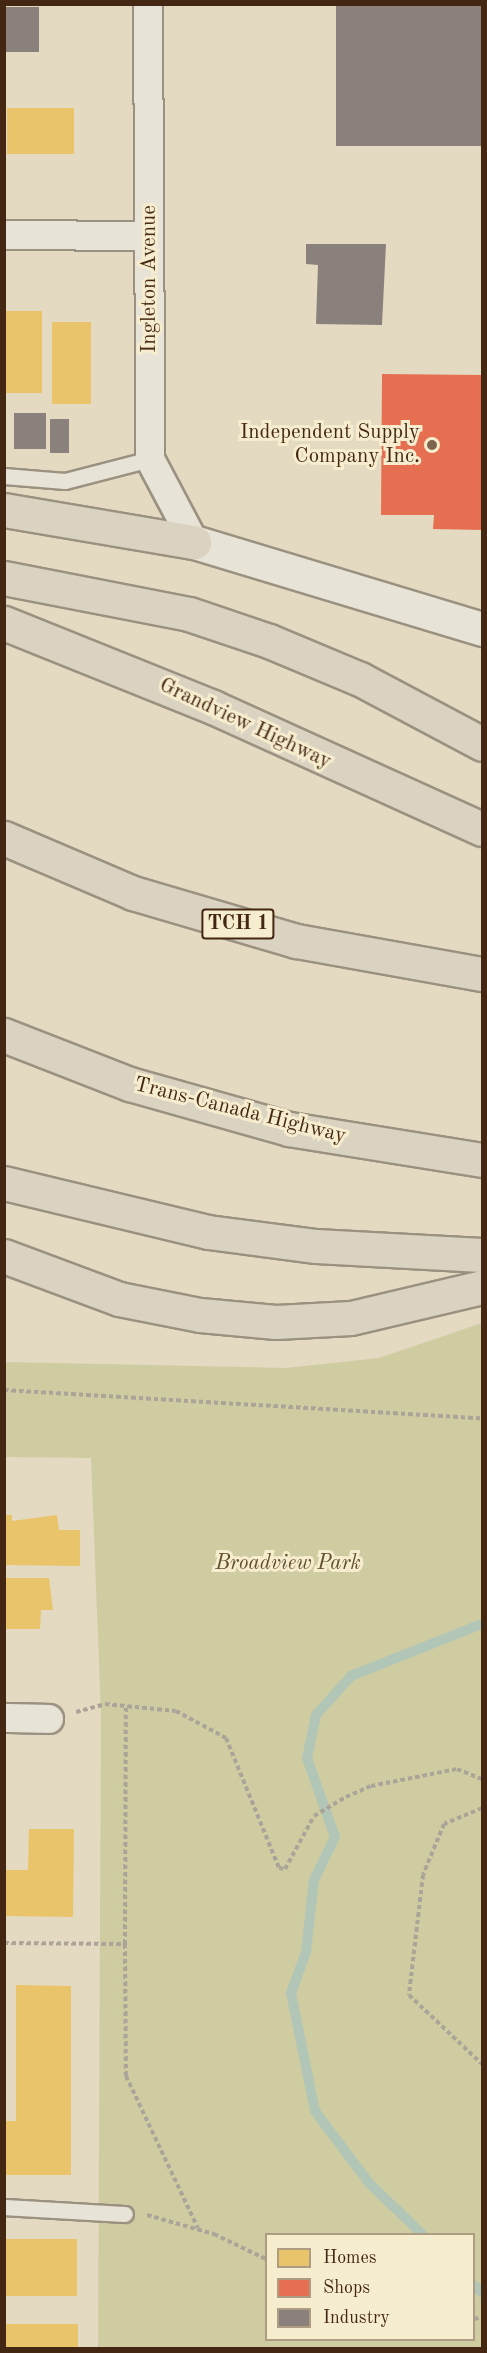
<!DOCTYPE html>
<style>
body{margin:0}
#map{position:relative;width:487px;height:2353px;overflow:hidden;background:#e3dac1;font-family:"Old Standard TT",serif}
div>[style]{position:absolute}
.green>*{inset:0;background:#cfcca2}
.homes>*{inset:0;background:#e9c46a;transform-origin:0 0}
.shops>*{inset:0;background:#e76f51}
.industry>*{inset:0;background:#8a817c;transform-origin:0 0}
.stream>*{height:10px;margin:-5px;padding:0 5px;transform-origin:5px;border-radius:5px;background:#b1c6b6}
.path>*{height:4px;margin-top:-2px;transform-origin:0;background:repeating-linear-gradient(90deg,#aba498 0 4.5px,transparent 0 7.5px)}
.roads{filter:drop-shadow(2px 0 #9a9180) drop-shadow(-2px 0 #9a9180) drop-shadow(0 2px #9a9180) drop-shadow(0 -2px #9a9180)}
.lane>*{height:15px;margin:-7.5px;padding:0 7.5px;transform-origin:7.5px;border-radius:7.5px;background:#e8e3d7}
.street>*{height:28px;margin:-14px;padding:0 14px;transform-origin:14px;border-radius:14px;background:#e8e3d7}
.secondary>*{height:33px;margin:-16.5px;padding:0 16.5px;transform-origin:16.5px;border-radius:16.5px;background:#e8e3d7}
.primary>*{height:33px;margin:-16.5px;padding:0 16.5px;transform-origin:16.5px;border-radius:16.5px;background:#dbd3c2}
.highway>*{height:33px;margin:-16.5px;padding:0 16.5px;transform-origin:16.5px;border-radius:16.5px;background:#dbd3c2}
.dots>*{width:16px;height:16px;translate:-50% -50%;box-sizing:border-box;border:3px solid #f6ecce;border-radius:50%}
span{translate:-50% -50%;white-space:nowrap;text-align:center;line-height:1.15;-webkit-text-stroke:6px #f6ecce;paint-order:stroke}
.shield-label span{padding:2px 4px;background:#f6ecce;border:2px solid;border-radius:4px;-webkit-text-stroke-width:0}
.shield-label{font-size:20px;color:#442712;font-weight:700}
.street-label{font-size:21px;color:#442712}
.poi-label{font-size:21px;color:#442712}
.right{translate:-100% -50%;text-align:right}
.park-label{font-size:21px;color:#634e30;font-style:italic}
.frame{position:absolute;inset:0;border:6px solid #442712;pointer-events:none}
.legend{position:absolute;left:265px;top:2233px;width:210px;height:108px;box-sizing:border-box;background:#f6ecce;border:2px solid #af9d83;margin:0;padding:8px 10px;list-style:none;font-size:18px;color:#442712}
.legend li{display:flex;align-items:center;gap:12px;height:30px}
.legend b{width:30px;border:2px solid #af9d83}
</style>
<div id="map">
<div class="green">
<i style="clip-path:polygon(evenodd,482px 1323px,482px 2348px,98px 2348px,101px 1714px,91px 1458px,5px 1457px,5px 1362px,286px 1368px,379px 1358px,482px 1323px,266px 2234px,474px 2234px,474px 2340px,266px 2340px,266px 2234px)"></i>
</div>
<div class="homes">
<i style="left:74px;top:108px;width:46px;height:67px;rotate:90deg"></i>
<i style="left:4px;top:311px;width:38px;height:82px"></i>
<i style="left:52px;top:322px;width:39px;height:82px"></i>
<i style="clip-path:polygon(4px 1515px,12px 1515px,12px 1521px,57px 1515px,59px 1530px,80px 1530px,80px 1566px,4px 1565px)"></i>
<i style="clip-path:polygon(4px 1578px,49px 1578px,53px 1610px,41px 1610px,40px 1629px,4px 1629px)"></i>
<i style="clip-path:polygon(29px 1829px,74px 1829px,73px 1917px,4px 1916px,4px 1870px,28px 1870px)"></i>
<i style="clip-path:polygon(16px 1985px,71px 1986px,71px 2175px,4px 2175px,4px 2121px,16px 2121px)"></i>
<i style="left:4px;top:2239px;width:73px;height:57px"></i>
<i style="left:4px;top:2324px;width:74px;height:24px"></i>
</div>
<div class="shops">
<i style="clip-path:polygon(382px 374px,482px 375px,482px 530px,433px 529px,434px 515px,381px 515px)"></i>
</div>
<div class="industry">
<i style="left:336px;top:4px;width:146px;height:142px"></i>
<i style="left:4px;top:7px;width:35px;height:45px"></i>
<i style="clip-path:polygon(306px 244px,386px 244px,382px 325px,316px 324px,318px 265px,306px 264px)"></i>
<i style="left:46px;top:413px;width:36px;height:32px;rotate:90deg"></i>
<i style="left:50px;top:419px;width:19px;height:34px"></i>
</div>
<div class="stream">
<i style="left:422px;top:2234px;width:74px;rotate:-136.1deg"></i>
<i style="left:369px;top:2183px;width:90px;rotate:-126.9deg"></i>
<i style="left:315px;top:2111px;width:120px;rotate:-101.5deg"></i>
<i style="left:291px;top:1993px;width:44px;rotate:-69.9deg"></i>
<i style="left:306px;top:1952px;width:72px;rotate:-83.7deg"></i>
<i style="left:314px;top:1880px;width:48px;rotate:-64deg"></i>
<i style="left:335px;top:1837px;width:84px;rotate:-109.5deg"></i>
<i style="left:307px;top:1758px;width:44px;rotate:-78.2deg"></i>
<i style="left:316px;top:1715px;width:52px;rotate:-48.1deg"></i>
<i style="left:351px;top:1676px;width:141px;rotate:-21.7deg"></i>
<i style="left:474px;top:2285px;width:11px;rotate:45deg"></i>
</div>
<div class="path">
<i style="left:4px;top:1390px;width:479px;rotate:3.4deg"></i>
<i style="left:76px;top:1712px;width:30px;rotate:-15deg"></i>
<i style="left:105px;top:1704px;width:71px;rotate:5.6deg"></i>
<i style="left:176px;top:1711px;width:57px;rotate:28.4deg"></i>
<i style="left:226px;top:1738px;width:140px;rotate:67.8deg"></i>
<i style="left:279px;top:1868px;width:6px;rotate:9deg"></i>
<i style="left:285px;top:1869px;width:60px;rotate:-61.3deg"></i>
<i style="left:314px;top:1816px;width:37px;rotate:-31deg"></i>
<i style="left:346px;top:1797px;width:27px;rotate:-24deg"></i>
<i style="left:371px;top:1786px;width:88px;rotate:-11.2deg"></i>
<i style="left:457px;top:1769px;width:27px;rotate:22deg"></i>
<i style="left:482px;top:1808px;width:41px;rotate:157.2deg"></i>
<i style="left:444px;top:1824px;width:55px;rotate:112.4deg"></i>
<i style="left:423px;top:1875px;width:121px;rotate:96.7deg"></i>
<i style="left:409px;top:1995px;width:100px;rotate:43.4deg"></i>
<i style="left:4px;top:1943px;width:121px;rotate:0.5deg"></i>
<i style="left:125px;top:1944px;width:236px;rotate:-89.8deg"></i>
<i style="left:125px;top:1944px;width:132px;rotate:89.6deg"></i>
<i style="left:126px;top:2076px;width:168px;rotate:64.7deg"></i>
<i style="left:147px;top:2215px;width:70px;rotate:15.8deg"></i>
<i style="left:214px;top:2234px;width:58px;rotate:25.7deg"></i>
<i style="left:474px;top:2319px;width:8px;rotate:-14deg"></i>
</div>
<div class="roads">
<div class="lane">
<i style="left:4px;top:476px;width:61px;rotate:4.7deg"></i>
<i style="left:65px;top:481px;width:88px;rotate:-14.5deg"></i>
<i style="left:4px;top:2207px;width:121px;rotate:3.3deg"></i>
</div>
<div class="street">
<i style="left:148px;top:4px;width:455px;rotate:89.7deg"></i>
<i style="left:150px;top:459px;width:94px;rotate:62.1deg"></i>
<i style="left:4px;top:235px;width:145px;rotate:0.4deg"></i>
<i style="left:4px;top:1718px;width:45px;rotate:1.3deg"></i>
</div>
<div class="secondary">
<i style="left:194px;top:542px;width:301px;rotate:16.8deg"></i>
</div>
<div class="primary">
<i style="left:4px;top:623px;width:225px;rotate:21.9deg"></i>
<i style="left:213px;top:707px;width:295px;rotate:24.4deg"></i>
</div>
<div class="highway">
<i style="left:4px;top:510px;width:193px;rotate:9.6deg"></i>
<i style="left:4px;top:578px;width:188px;rotate:11deg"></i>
<i style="left:189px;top:614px;width:84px;rotate:18.6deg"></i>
<i style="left:269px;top:641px;width:99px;rotate:22.7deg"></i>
<i style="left:360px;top:679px;width:138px;rotate:28deg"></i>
<i style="left:4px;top:838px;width:140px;rotate:23.1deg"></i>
<i style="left:133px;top:893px;width:170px;rotate:16.4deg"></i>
<i style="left:296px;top:941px;width:189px;rotate:10.1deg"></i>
<i style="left:4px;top:1035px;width:135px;rotate:21.3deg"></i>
<i style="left:130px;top:1084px;width:165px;rotate:15.8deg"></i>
<i style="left:289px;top:1129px;width:195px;rotate:9.1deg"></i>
<i style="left:4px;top:1183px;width:210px;rotate:13.5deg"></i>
<i style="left:208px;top:1232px;width:109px;rotate:7.4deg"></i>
<i style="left:316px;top:1246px;width:166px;rotate:3.1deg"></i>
<i style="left:4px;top:1256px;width:123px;rotate:20.5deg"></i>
<i style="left:119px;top:1299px;width:83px;rotate:11.2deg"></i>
<i style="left:200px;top:1315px;width:76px;rotate:5.3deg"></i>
<i style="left:276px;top:1322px;width:75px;rotate:-3.1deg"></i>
<i style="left:351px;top:1318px;width:135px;rotate:-13.3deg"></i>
</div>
</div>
<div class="dots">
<i style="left:432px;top:445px;background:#7c664f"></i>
</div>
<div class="shield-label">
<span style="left:238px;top:924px">TCH 1</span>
</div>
<div class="street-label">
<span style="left:150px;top:279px;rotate:-90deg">Ingleton Avenue</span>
<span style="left:245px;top:724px;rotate:25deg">Grandview Highway</span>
<span style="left:240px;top:1111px;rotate:14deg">Trans-Canada Highway</span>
</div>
<div class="poi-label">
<span class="right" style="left:420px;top:445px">Independent Supply<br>Company Inc.</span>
</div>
<div class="park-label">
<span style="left:288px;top:1564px">Broadview Park</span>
</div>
<div class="frame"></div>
<ul class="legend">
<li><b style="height:16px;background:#e9c46a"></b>Homes</li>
<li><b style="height:16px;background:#e76f51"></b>Shops</li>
<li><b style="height:16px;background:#8a817c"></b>Industry</li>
</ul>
</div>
